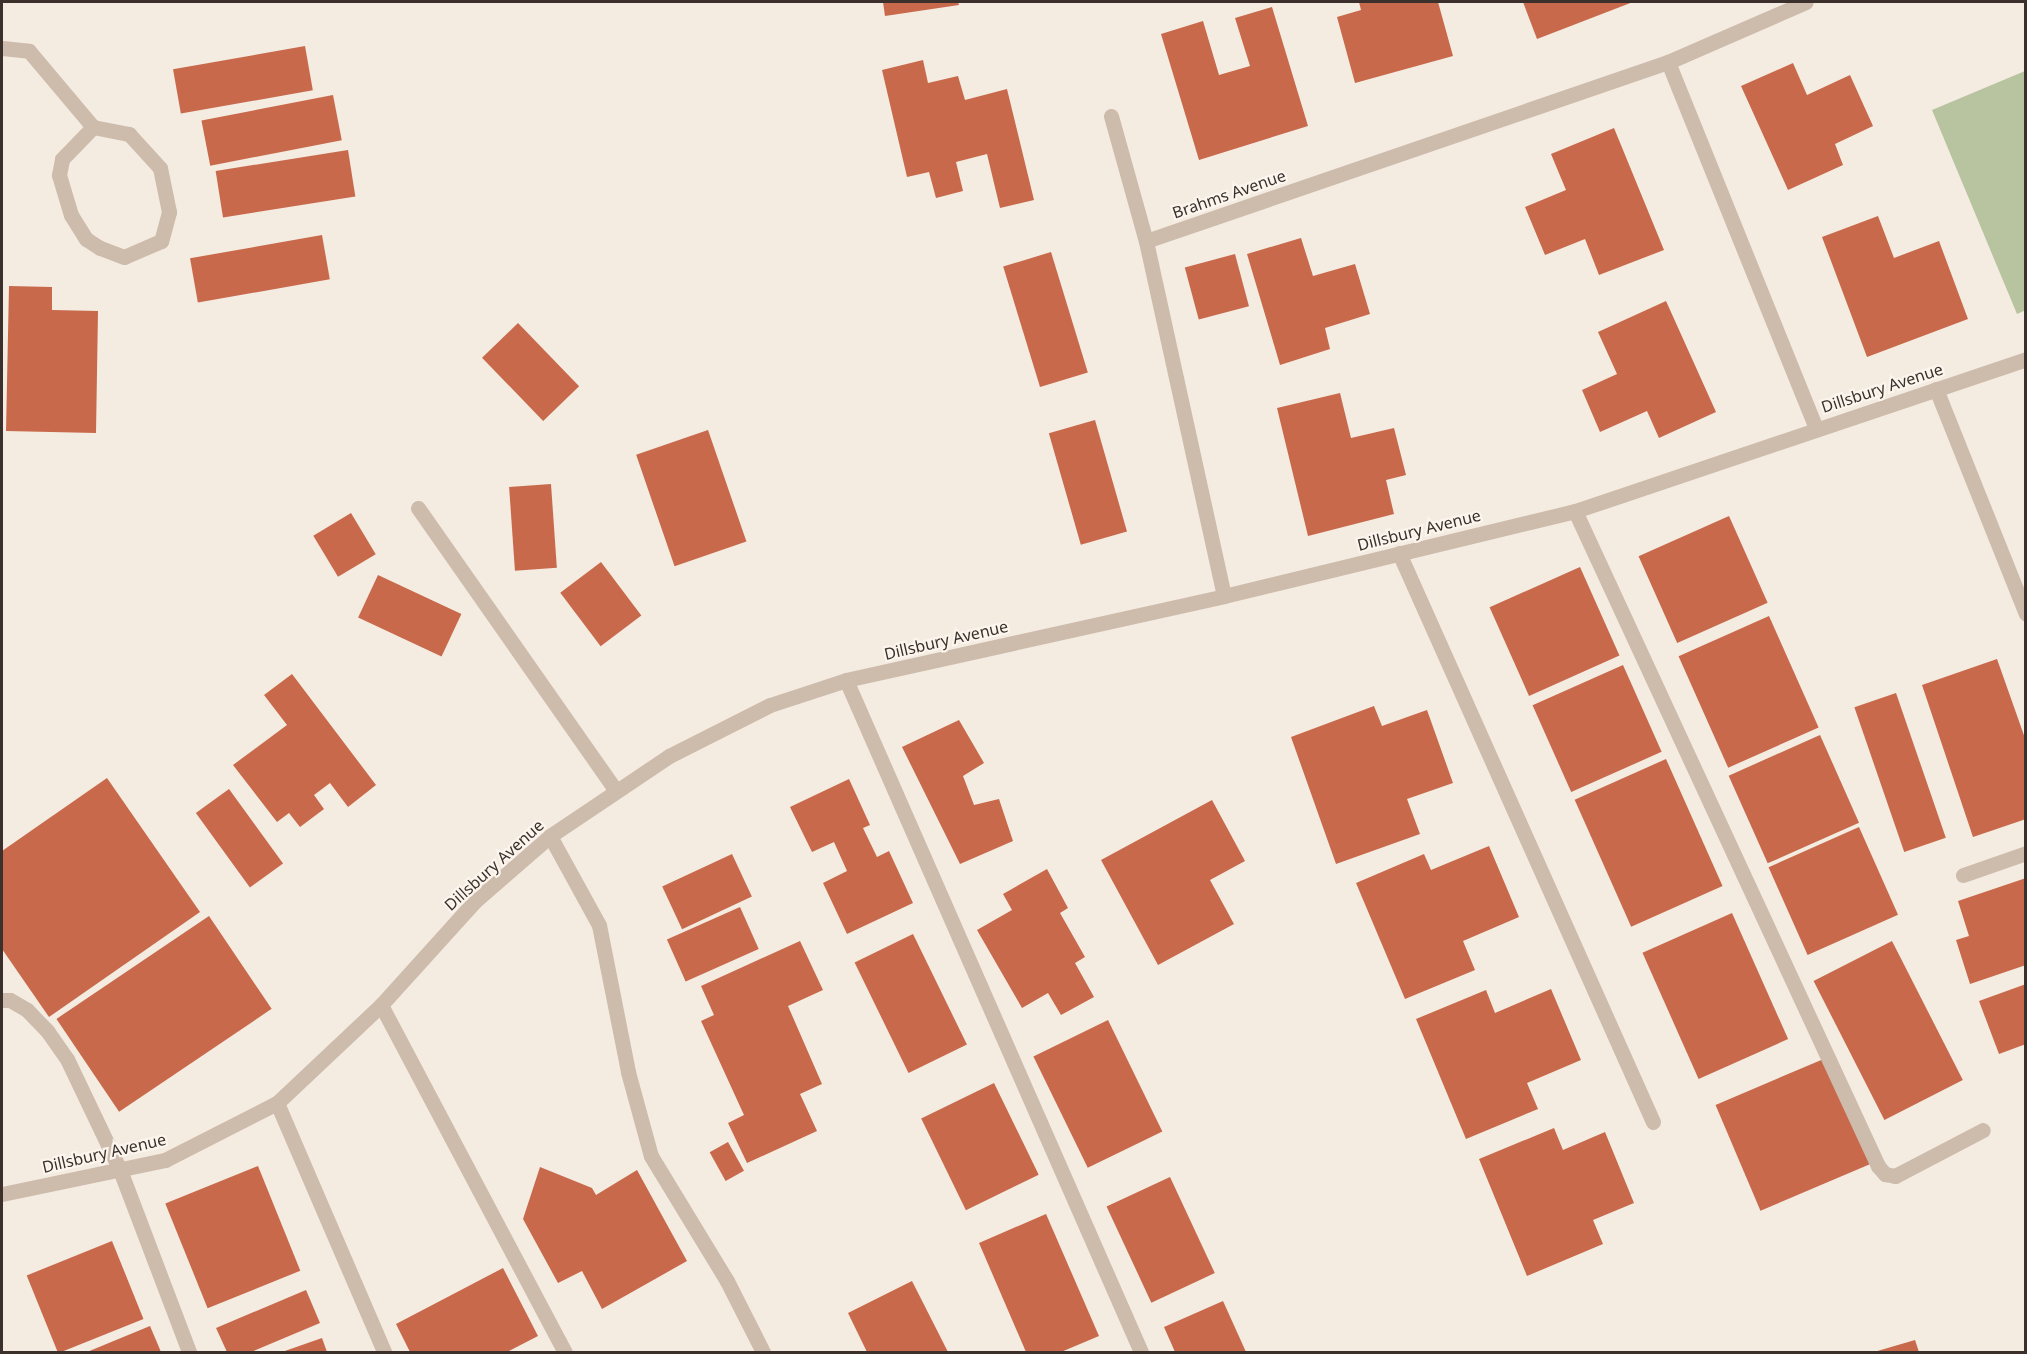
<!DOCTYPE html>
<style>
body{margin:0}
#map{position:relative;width:2027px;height:1354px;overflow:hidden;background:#f4ebe1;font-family:"Noto Sans",sans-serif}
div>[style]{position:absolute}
.green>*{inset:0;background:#b8c4a0}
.building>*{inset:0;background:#c8694b;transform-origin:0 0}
.street>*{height:15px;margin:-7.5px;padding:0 7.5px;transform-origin:7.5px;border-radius:7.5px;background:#cdbbac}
span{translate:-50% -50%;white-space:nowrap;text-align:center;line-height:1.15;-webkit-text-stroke:4.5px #fbf5ee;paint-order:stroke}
.street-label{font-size:16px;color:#3b302b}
.frame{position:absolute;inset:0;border:3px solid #3b302b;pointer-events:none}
</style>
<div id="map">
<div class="green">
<i style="clip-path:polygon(2025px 71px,2026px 310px,2017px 314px,1932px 110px)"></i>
</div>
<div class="building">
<i style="clip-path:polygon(883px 2px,958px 2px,959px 5px,885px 16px)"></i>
<i style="clip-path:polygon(1359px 2px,1438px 2px,1453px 56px,1355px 83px,1337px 17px,1361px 10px)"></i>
<i style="clip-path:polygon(1523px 2px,1633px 2px,1537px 39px)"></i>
<i style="clip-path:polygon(1272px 7px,1308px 126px,1199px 160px,1161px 34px,1203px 21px,1219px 75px,1250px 66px,1235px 18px)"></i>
<i style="left:305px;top:46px;width:45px;height:134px;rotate:80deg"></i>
<i style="clip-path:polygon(923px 60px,928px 83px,958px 76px,965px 100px,1007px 89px,1034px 200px,1000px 208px,987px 154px,956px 162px,963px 191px,936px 198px,929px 172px,907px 177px,882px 70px)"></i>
<i style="clip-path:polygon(1793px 63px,1807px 95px,1850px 75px,1873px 126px,1835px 144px,1843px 165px,1788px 190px,1741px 86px)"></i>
<i style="left:333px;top:95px;width:46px;height:134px;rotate:79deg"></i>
<i style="clip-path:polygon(1614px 128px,1664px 250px,1599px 275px,1585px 239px,1545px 255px,1525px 207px,1566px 190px,1551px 154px)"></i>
<i style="left:348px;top:150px;width:47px;height:134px;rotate:81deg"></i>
<i style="clip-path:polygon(1878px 216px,1894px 258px,1939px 241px,1968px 319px,1867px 357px,1822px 237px)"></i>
<i style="left:322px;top:235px;width:45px;height:134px;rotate:80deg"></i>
<i style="clip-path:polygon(1301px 238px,1313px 276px,1355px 264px,1370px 314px,1325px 328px,1330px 349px,1280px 365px,1247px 254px)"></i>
<i style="left:1051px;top:252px;width:126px;height:50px;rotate:73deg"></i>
<i style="left:1235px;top:254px;width:54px;height:52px;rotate:75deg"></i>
<i style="clip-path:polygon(9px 286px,52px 287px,52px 310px,98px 311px,96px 433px,6px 431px)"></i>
<i style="clip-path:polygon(1666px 301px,1716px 412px,1659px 438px,1647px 411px,1600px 432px,1582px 390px,1617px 374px,1598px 332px)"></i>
<i style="left:518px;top:323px;width:88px;height:50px;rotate:46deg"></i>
<i style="clip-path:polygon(1340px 393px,1351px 438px,1394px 428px,1406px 475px,1386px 480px,1394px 514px,1308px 536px,1277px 408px)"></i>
<i style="left:1095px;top:420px;width:116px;height:48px;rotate:74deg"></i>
<i style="left:708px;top:430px;width:118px;height:76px;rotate:71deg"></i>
<i style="left:551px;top:484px;width:84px;height:42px;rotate:86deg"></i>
<i style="left:351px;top:513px;width:48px;height:44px;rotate:59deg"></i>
<i style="left:1729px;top:516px;width:95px;height:99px;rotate:66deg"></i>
<i style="left:601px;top:562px;width:67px;height:51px;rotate:53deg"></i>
<i style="left:1580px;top:567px;width:97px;height:99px;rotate:66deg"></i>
<i style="left:378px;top:575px;width:92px;height:47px;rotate:25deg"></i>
<i style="left:1769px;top:616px;width:122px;height:99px;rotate:66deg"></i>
<i style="clip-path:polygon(1997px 659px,2026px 741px,2026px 819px,1973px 837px,1922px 685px)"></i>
<i style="left:1623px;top:665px;width:95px;height:99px;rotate:66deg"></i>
<i style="clip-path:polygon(292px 674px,376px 785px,348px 807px,330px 783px,314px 795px,324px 809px,300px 827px,289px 813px,277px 822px,233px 765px,287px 725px,264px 695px)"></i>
<i style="left:1896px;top:693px;width:153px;height:44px;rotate:71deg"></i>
<i style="clip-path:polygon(1374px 706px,1382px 726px,1427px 710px,1453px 783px,1407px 799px,1420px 834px,1336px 864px,1291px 737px)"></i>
<i style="clip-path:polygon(959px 720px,984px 763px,963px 776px,974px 805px,999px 799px,1013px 841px,960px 864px,902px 747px)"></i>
<i style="left:1820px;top:735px;width:96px;height:100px;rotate:66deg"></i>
<i style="left:1666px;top:759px;width:139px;height:100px;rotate:66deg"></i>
<i style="clip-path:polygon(107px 778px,200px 912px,49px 1017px,2px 949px,2px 851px)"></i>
<i style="clip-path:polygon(849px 779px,870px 825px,863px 828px,877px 857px,889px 851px,913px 903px,847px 934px,823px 883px,847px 871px,834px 842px,812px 852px,790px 807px)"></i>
<i style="left:229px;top:789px;width:92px;height:41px;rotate:54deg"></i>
<i style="clip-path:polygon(1212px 800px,1245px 861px,1210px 880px,1234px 924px,1158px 965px,1101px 860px)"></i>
<i style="left:1859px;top:827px;width:96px;height:99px;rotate:66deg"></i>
<i style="clip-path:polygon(1489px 846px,1519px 917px,1463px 941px,1475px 970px,1405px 999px,1356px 883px,1424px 854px,1431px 870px)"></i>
<i style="left:732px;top:854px;width:47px;height:77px;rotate:65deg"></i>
<i style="clip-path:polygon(1047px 869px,1068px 908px,1060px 913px,1085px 957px,1075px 963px,1094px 997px,1061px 1015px,1048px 993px,1022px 1008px,977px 930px,1012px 910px,1003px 894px)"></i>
<i style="clip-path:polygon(2026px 878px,2026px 965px,1970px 984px,1956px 940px,1969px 936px,1958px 901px)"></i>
<i style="left:740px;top:907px;width:46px;height:80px;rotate:66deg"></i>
<i style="left:1732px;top:913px;width:138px;height:98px;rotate:66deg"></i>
<i style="left:209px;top:916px;width:112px;height:184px;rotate:56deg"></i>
<i style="left:913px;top:934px;width:123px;height:65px;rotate:64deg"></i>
<i style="clip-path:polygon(800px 941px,823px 990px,788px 1006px,822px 1084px,800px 1094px,817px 1131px,747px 1163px,728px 1123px,744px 1115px,701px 1021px,714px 1015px,701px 986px)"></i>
<i style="left:1892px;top:941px;width:156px;height:88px;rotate:63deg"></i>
<i style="clip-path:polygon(2026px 984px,2026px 1044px,1999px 1054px,1979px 1001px)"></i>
<i style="clip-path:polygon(1551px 989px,1581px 1060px,1527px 1083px,1538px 1109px,1466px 1139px,1416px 1019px,1486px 990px,1495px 1013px)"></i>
<i style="left:1108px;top:1020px;width:124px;height:83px;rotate:64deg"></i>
<i style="left:1826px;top:1058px;width:115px;height:120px;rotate:67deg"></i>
<i style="left:994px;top:1083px;width:102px;height:81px;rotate:64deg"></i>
<i style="clip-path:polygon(1554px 1128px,1563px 1150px,1605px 1132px,1634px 1203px,1593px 1220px,1603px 1244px,1527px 1276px,1479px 1159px)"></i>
<i style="left:728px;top:1142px;width:33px;height:21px;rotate:61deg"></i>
<i style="left:258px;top:1166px;width:113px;height:100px;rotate:68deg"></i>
<i style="clip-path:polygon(540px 1167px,592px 1188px,596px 1195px,637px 1170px,687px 1261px,602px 1309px,582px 1271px,558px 1283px,523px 1219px)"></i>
<i style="left:1170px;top:1177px;width:106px;height:70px;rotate:65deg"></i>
<i style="clip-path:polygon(1046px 1214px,1099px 1336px,1061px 1352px,1026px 1352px,979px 1243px)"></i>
<i style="left:112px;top:1241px;width:84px;height:92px;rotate:68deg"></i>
<i style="clip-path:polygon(503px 1268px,538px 1336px,507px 1352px,410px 1352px,396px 1324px)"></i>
<i style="clip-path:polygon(912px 1281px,948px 1352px,867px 1352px,848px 1313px)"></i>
<i style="clip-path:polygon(306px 1290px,320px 1323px,251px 1352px,227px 1352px,216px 1328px)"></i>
<i style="clip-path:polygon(1223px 1301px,1246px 1352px,1175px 1352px,1164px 1327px)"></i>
<i style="clip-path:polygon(150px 1326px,161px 1352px,87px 1352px)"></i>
<i style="clip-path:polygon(322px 1338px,327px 1352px,282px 1352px)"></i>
<i style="clip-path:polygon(1915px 1340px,1919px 1352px,1874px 1352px)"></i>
</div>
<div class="street">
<i style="left:2px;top:48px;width:27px;rotate:6deg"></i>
<i style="left:29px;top:51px;width:99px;rotate:49.9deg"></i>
<i style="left:93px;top:127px;width:37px;rotate:11deg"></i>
<i style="left:129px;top:134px;width:46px;rotate:47.6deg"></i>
<i style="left:160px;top:168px;width:45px;rotate:78.4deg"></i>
<i style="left:169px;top:212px;width:30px;rotate:105deg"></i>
<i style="left:161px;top:241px;width:40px;rotate:156.6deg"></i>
<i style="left:124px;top:257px;width:26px;rotate:-159deg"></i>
<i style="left:100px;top:248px;width:17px;rotate:-147deg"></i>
<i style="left:86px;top:239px;width:28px;rotate:-122deg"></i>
<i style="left:71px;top:215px;width:42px;rotate:-106.7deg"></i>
<i style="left:59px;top:175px;width:16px;rotate:-79deg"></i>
<i style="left:62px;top:159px;width:45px;rotate:-45.9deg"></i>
<i style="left:1668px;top:62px;width:395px;rotate:68deg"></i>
<i style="left:1111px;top:116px;width:130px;rotate:74.4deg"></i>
<i style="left:1936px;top:389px;width:242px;rotate:68.2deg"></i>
<i style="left:418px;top:508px;width:345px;rotate:55deg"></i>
<i style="left:1575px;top:511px;width:722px;rotate:65.17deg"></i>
<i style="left:1878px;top:1166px;width:11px;rotate:49deg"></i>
<i style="left:1885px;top:1174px;width:10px;rotate:11deg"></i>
<i style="left:1895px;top:1176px;width:99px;rotate:-27.6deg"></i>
<i style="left:1399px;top:553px;width:623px;rotate:65.94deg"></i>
<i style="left:1224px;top:596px;width:363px;rotate:-102.4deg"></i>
<i style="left:1146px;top:241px;width:552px;rotate:-18.93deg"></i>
<i style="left:1668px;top:62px;width:150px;rotate:-23.5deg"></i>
<i style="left:846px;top:680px;width:734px;rotate:66.3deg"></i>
<i style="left:550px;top:836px;width:102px;rotate:61.2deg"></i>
<i style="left:599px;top:925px;width:150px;rotate:78.8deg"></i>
<i style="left:628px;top:1072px;width:87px;rotate:74.7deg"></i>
<i style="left:651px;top:1156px;width:146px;rotate:58.7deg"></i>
<i style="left:727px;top:1281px;width:80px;rotate:63.1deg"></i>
<i style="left:1963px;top:875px;width:67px;rotate:-19.2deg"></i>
<i style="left:2px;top:1000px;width:8px"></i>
<i style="left:10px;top:1000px;width:20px;rotate:30deg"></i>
<i style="left:27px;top:1010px;width:30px;rotate:46deg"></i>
<i style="left:48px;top:1032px;width:33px;rotate:55deg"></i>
<i style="left:67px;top:1059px;width:123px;rotate:64.5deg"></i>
<i style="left:120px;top:1170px;width:195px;rotate:69.2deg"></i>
<i style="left:381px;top:1005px;width:393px;rotate:62.1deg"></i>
<i style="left:277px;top:1103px;width:271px;rotate:66.7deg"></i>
<i style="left:2px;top:1194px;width:167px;rotate:-11.8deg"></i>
<i style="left:165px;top:1160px;width:126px;rotate:-27deg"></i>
<i style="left:277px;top:1103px;width:143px;rotate:-43.3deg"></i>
<i style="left:381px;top:1005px;width:140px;rotate:-47.9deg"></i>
<i style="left:475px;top:901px;width:99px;rotate:-40.9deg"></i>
<i style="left:550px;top:836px;width:143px;rotate:-33.9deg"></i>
<i style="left:669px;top:756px;width:113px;rotate:-26.8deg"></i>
<i style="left:770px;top:705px;width:80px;rotate:-18.2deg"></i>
<i style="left:846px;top:680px;width:387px;rotate:-12.5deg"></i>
<i style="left:1224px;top:596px;width:361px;rotate:-13.6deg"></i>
<i style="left:1575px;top:511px;width:476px;rotate:-18.6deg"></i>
</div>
<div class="street-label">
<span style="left:1229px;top:194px;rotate:-19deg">Brahms Avenue</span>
<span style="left:1882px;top:388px;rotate:-18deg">Dillsbury Avenue</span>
<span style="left:1419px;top:530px;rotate:-14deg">Dillsbury Avenue</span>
<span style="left:946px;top:640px;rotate:-13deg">Dillsbury Avenue</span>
<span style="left:494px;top:865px;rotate:-42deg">Dillsbury Avenue</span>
<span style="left:104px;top:1153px;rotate:-13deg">Dillsbury Avenue</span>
</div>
<div class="frame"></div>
</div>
